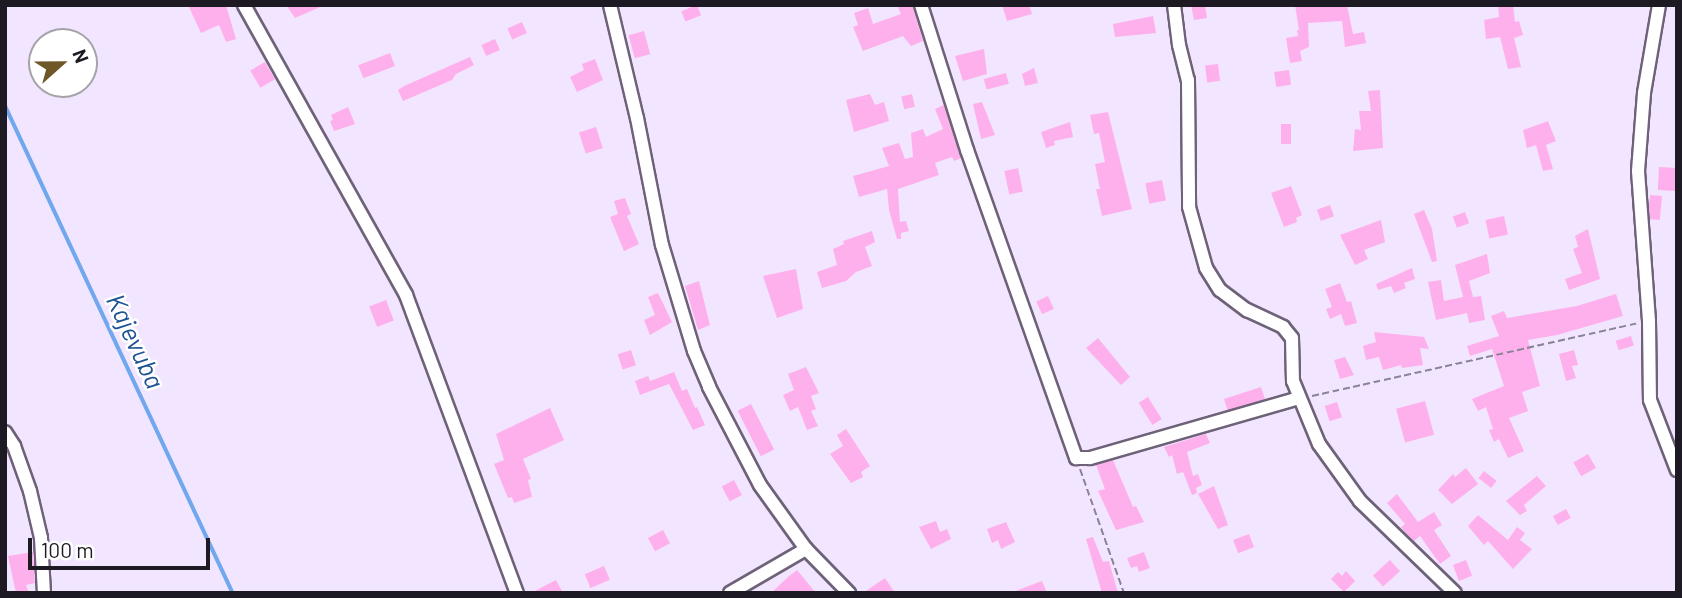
<!DOCTYPE html>
<style>
body{margin:0}
#map{position:relative;width:1682px;height:598px;overflow:hidden;background:#f2e5ff;font-family:Barlow,sans-serif}
div>[style]{position:absolute}
.stream>*{height:3.5px;margin:-1.75px;padding:0 1.75px;transform-origin:1.75px;border-radius:1.75px;background:#70a7ed}
.building>*{inset:0;background:#feb0ec;transform-origin:0 0}
.path>*{height:2px;margin-top:-1px;transform-origin:0;background:repeating-linear-gradient(90deg,#8b8395 0 7px,transparent 0 10.5px)}
.roads{filter:drop-shadow(2px 0 #6e6278) drop-shadow(-2px 0 #6e6278) drop-shadow(0 2px #6e6278) drop-shadow(0 -2px #6e6278)}
.minor>*{height:12px;margin:-6px;padding:0 6px;transform-origin:6px;border-radius:6px;background:#fff}
span{translate:-50% -50%;white-space:nowrap;text-align:center;line-height:1.15;-webkit-text-stroke:5px #fff;paint-order:stroke}
.water-label{font-size:26px;color:#1d5392;font-style:italic}
.frame{position:absolute;inset:0;border:7px solid #1e1a23;pointer-events:none}
.north{position:absolute;left:28px;top:28px;width:70px;height:70px;box-sizing:border-box;background:#fff;border:2px solid #a5a3a7;border-radius:50%;rotate:69deg;font-size:19px;font-weight:700;line-height:28px;text-align:center;color:#1e1a23}
.north::after{content:'';display:block;margin:auto;width:24px;height:32px;background:#6f5728;clip-path:polygon(50% 0,100% 100%,50% 72%,0 100%)}
.scale{position:absolute;left:28px;top:538px;width:182px;height:32px;box-sizing:border-box;border:4px solid #1e1a23;border-top:0;padding-left:9px;font-size:21px;line-height:24px;white-space:nowrap;color:#1e1a23;-webkit-text-stroke:5px #fff;paint-order:stroke}
</style>
<div id="map">
<div class="stream">
<i style="left:5px;top:105px;width:539px;rotate:64.96deg"></i>
</div>
<div class="building">
<i style="clip-path:polygon(188px 5px,226px 5px,236px 39px,226px 42px,219px 25px,201px 33px)"></i>
<i style="clip-path:polygon(286px 5px,325px 5px,295px 18px)"></i>
<i style="left:697px;top:5px;width:11px;height:17px;rotate:68deg"></i>
<i style="clip-path:polygon(897px 5px,912px 5px,923px 41px,911px 46px,903px 36px,863px 51px,853px 27px,858px 25px,854px 13px,868px 8px,873px 24px,901px 14px)"></i>
<i style="clip-path:polygon(1002px 5px,1029px 5px,1032px 14px,1007px 21px)"></i>
<i style="clip-path:polygon(1191px 5px,1205px 5px,1207px 18px,1194px 20px)"></i>
<i style="clip-path:polygon(1295px 5px,1347px 5px,1353px 34px,1364px 32px,1366px 43px,1345px 47px,1342px 21px,1308px 23px,1309px 47px,1300px 51px,1302px 61px,1290px 63px,1286px 38px,1298px 36px,1297px 30px,1299px 30px)"></i>
<i style="clip-path:polygon(1498px 5px,1513px 5px,1515px 22px,1519px 21px,1523px 35px,1514px 38px,1521px 67px,1508px 69px,1500px 37px,1486px 39px,1484px 20px,1499px 17px)"></i>
<i style="clip-path:polygon(1153px 16px,1156px 33px,1115px 37px,1113px 24px)"></i>
<i style="left:522px;top:22px;width:12px;height:16px;rotate:66deg"></i>
<i style="left:644px;top:31px;width:24px;height:16px;rotate:75deg"></i>
<i style="left:495px;top:39px;width:12px;height:15px;rotate:66deg"></i>
<i style="clip-path:polygon(984px 49px,987px 74px,963px 81px,955px 56px)"></i>
<i style="left:390px;top:53px;width:14px;height:34px;rotate:69deg"></i>
<i style="clip-path:polygon(470px 57px,474px 65px,456px 74px,452px 80px,403px 101px,398px 90px,404px 86px)"></i>
<i style="clip-path:polygon(595px 59px,603px 80px,577px 92px,570px 77px,584px 70px,582px 64px)"></i>
<i style="left:265px;top:62px;width:20px;height:17px;rotate:60deg"></i>
<i style="left:1218px;top:64px;width:17px;height:13px;rotate:83deg"></i>
<i style="clip-path:polygon(1034px 68px,1038px 83px,1025px 86px,1022px 74px)"></i>
<i style="left:1289px;top:70px;width:15px;height:15px;rotate:82deg"></i>
<i style="left:1006px;top:73px;width:11px;height:23px;rotate:75deg"></i>
<i style="clip-path:polygon(1380px 90px,1383px 148px,1353px 151px,1355px 129px,1361px 130px,1359px 111px,1371px 111px,1368px 91px)"></i>
<i style="clip-path:polygon(870px 94px,875px 105px,884px 102px,889px 121px,854px 132px,846px 100px)"></i>
<i style="left:912px;top:94px;width:13px;height:11px;rotate:77deg"></i>
<i style="clip-path:polygon(982px 102px,995px 135px,981px 139px,973px 104px)"></i>
<i style="clip-path:polygon(944px 105px,961px 158px,954px 161px,952px 157px,935px 163px,939px 175px,898px 189px,900px 222px,906px 221px,909px 231px,901px 233px,901px 239px,897px 239px,889px 210px,887px 189px,859px 197px,853px 176px,889px 166px,882px 148px,899px 143px,905px 159px,913px 157px,911px 133px,923px 129px,926px 137px,943px 129px,935px 109px)"></i>
<i style="clip-path:polygon(348px 107px,355px 124px,334px 131px,330px 121px,333px 120px,331px 115px)"></i>
<i style="clip-path:polygon(1108px 112px,1132px 209px,1102px 216px,1096px 189px,1100px 189px,1095px 164px,1105px 162px,1099px 133px,1094px 134px,1090px 115px)"></i>
<i style="clip-path:polygon(1548px 121px,1556px 141px,1546px 145px,1553px 169px,1543px 171px,1536px 145px,1527px 148px,1523px 130px)"></i>
<i style="clip-path:polygon(1070px 122px,1073px 137px,1054px 141px,1055px 145px,1046px 148px,1041px 132px)"></i>
<i style="left:1281px;top:124px;width:10px;height:20px"></i>
<i style="left:596px;top:127px;width:22px;height:18px;rotate:72deg"></i>
<i style="left:1659px;top:167px;width:18px;height:23px;rotate:3deg"></i>
<i style="left:1018px;top:168px;width:24px;height:14px;rotate:78deg"></i>
<i style="left:1162px;top:180px;width:21px;height:17px;rotate:79deg"></i>
<i style="clip-path:polygon(1291px 186px,1302px 215px,1296px 218px,1297px 222px,1284px 227px,1271px 193px)"></i>
<i style="left:1650px;top:195px;width:12px;height:24px;rotate:5deg"></i>
<i style="clip-path:polygon(625px 198px,631px 214px,627px 216px,639px 244px,624px 251px,610px 217px,618px 214px,614px 201px)"></i>
<i style="left:1330px;top:205px;width:12px;height:14px;rotate:70deg"></i>
<i style="clip-path:polygon(1424px 210px,1432px 229px,1437px 261px,1432px 262px,1414px 214px)"></i>
<i style="left:1465px;top:212px;width:12px;height:13px;rotate:70deg"></i>
<i style="left:1504px;top:216px;width:19px;height:19px;rotate:78deg"></i>
<i style="clip-path:polygon(1381px 220px,1385px 242px,1364px 250px,1368px 259px,1355px 265px,1340px 235px)"></i>
<i style="clip-path:polygon(1588px 229px,1600px 279px,1569px 290px,1565px 279px,1582px 273px,1573px 249px,1578px 247px,1575px 236px)"></i>
<i style="clip-path:polygon(872px 231px,875px 242px,865px 247px,872px 266px,856px 272px,846px 281px,822px 288px,817px 272px,837px 265px,833px 249px,844px 244px,843px 241px)"></i>
<i style="clip-path:polygon(1487px 254px,1490px 273px,1469px 281px,1473px 297px,1481px 296px,1485px 320px,1469px 323px,1467px 313px,1436px 320px,1428px 282px,1441px 280px,1444px 301px,1463px 297px,1455px 265px)"></i>
<i style="clip-path:polygon(1412px 268px,1415px 279px,1404px 283px,1406px 288px,1394px 293px,1391px 286px,1378px 290px,1376px 284px)"></i>
<i style="clip-path:polygon(796px 269px,803px 309px,777px 318px,763px 276px)"></i>
<i style="clip-path:polygon(699px 281px,710px 325px,698px 330px,685px 286px)"></i>
<i style="clip-path:polygon(1340px 283px,1347px 302px,1351px 301px,1357px 323px,1345px 326px,1341px 314px,1330px 319px,1326px 309px,1332px 307px,1325px 289px)"></i>
<i style="clip-path:polygon(658px 293px,672px 322px,650px 335px,644px 320px,655px 315px,648px 297px)"></i>
<i style="clip-path:polygon(1616px 294px,1623px 316px,1557px 335px,1528px 340px,1540px 386px,1522px 392px,1528px 411px,1509px 418px,1524px 451px,1508px 458px,1499px 439px,1494px 442px,1489px 430px,1493px 429px,1486px 407px,1478px 411px,1472px 399px,1504px 386px,1492px 349px,1470px 356px,1467px 346px,1499px 336px,1491px 316px,1504px 311px,1507px 318px,1577px 306px)"></i>
<i style="left:1048px;top:296px;width:14px;height:13px;rotate:65deg"></i>
<i style="left:386px;top:300px;width:22px;height:18px;rotate:69deg"></i>
<i style="clip-path:polygon(1374px 332px,1424px 337px,1429px 349px,1420px 348px,1423px 365px,1402px 368px,1401px 365px,1383px 370px,1379px 357px,1366px 360px,1363px 346px,1376px 342px)"></i>
<i style="left:1631px;top:336px;width:10px;height:16px;rotate:73deg"></i>
<i style="clip-path:polygon(1098px 338px,1130px 377px,1121px 385px,1086px 348px)"></i>
<i style="left:631px;top:350px;width:16px;height:14px;rotate:72deg"></i>
<i style="clip-path:polygon(1574px 350px,1578px 365px,1572px 366px,1576px 378px,1566px 381px,1559px 354px)"></i>
<i style="clip-path:polygon(1345px 357px,1354px 375px,1340px 379px,1334px 360px)"></i>
<i style="clip-path:polygon(806px 367px,819px 393px,811px 396px,816px 409px,811px 411px,818px 426px,807px 430px,798px 407px,790px 411px,783px 395px,794px 390px,788px 374px)"></i>
<i style="clip-path:polygon(674px 372px,682px 391px,687px 389px,695px 408px,697px 407px,705px 425px,693px 430px,669px 384px,640px 395px,635px 381px,648px 376px,650px 381px)"></i>
<i style="left:1261px;top:387px;width:13px;height:39px;rotate:72deg"></i>
<i style="left:1148px;top:397px;width:26px;height:11px;rotate:58deg"></i>
<i style="left:1425px;top:401px;width:35px;height:30px;rotate:75deg"></i>
<i style="left:1337px;top:402px;width:16px;height:13px;rotate:72deg"></i>
<i style="left:751px;top:404px;width:51px;height:15px;rotate:63deg"></i>
<i style="clip-path:polygon(550px 408px,564px 440px,523px 459px,531px 479px,528px 480px,532px 497px,514px 503px,512px 497px,508px 498px,494px 464px,504px 460px,496px 434px)"></i>
<i style="clip-path:polygon(846px 429px,870px 466px,861px 472px,863px 477px,851px 483px,830px 454px,843px 446px,837px 435px)"></i>
<i style="clip-path:polygon(1206px 434px,1210px 443px,1187px 452px,1193px 476px,1198px 474px,1202px 485px,1196px 488px,1197px 493px,1192px 495px,1183px 472px,1177px 474px,1172px 455px,1169px 457px,1164px 447px)"></i>
<i style="left:1588px;top:454px;width:16px;height:17px;rotate:60deg"></i>
<i style="clip-path:polygon(1113px 460px,1133px 507px,1136px 506px,1144px 522px,1116px 530px,1098px 491px,1105px 489px,1096px 465px)"></i>
<i style="clip-path:polygon(1466px 468px,1478px 484px,1452px 504px,1438px 490px,1453px 474px,1455px 477px)"></i>
<i style="left:1484px;top:471px;width:16px;height:9px;rotate:38deg"></i>
<i style="clip-path:polygon(1537px 476px,1546px 486px,1524px 505px,1527px 511px,1520px 515px,1506px 501px)"></i>
<i style="left:734px;top:480px;width:17px;height:14px;rotate:62deg"></i>
<i style="clip-path:polygon(1214px 486px,1228px 525px,1218px 529px,1198px 494px)"></i>
<i style="clip-path:polygon(1397px 494px,1418px 522px,1434px 512px,1442px 525px,1434px 530px,1451px 556px,1440px 564px,1420px 536px,1414px 541px,1406px 533px,1401px 527px,1405px 524px,1387px 503px)"></i>
<i style="left:1566px;top:509px;width:10px;height:15px;rotate:61deg"></i>
<i style="clip-path:polygon(1478px 515px,1508px 540px,1517px 527px,1525px 533px,1520px 540px,1532px 549px,1513px 569px,1488px 541px,1484px 545px,1468px 526px)"></i>
<i style="clip-path:polygon(936px 521px,940px 532px,947px 529px,951px 539px,931px 549px,919px 527px)"></i>
<i style="clip-path:polygon(1006px 522px,1015px 542px,1001px 549px,998px 540px,992px 543px,987px 529px)"></i>
<i style="left:663px;top:530px;width:15px;height:17px;rotate:62deg"></i>
<i style="left:1249px;top:534px;width:14px;height:17px;rotate:69deg"></i>
<i style="clip-path:polygon(1093px 537px,1103px 562px,1109px 561px,1118px 593px,1102px 593px,1086px 539px)"></i>
<i style="clip-path:polygon(33px 552px,35px 583px,26px 585px,29px 593px,16px 593px,8px 556px)"></i>
<i style="clip-path:polygon(1144px 552px,1150px 568px,1139px 572px,1137px 566px,1131px 568px,1127px 558px)"></i>
<i style="left:1390px;top:560px;width:15px;height:23px;rotate:48deg"></i>
<i style="left:1466px;top:560px;width:17px;height:14px;rotate:69deg"></i>
<i style="left:604px;top:566px;width:15px;height:21px;rotate:67deg"></i>
<i style="clip-path:polygon(797px 570px,816px 593px,771px 593px,788px 577px)"></i>
<i style="clip-path:polygon(1346px 571px,1355px 581px,1344px 592px,1331px 579px,1338px 572px,1342px 576px)"></i>
<i style="clip-path:polygon(885px 578px,895px 593px,863px 593px)"></i>
<i style="clip-path:polygon(556px 580px,563px 593px,531px 593px)"></i>
<i style="clip-path:polygon(1042px 581px,1047px 593px,1013px 593px,1013px 592px)"></i>
</div>
<div class="path">
<i style="left:1312px;top:396px;width:334px;rotate:-12.6deg"></i>
<i style="left:1080px;top:469px;width:132px;rotate:70.5deg"></i>
</div>
<div class="roads">
<div class="minor">
<i style="left:244px;top:5px;width:332px;rotate:60.8deg"></i>
<i style="left:406px;top:295px;width:318px;rotate:69.6deg"></i>
<i style="left:610px;top:5px;width:116px;rotate:76.6deg"></i>
<i style="left:637px;top:118px;width:129px;rotate:78.9deg"></i>
<i style="left:662px;top:245px;width:111px;rotate:73.2deg"></i>
<i style="left:694px;top:351px;width:39px;rotate:67deg"></i>
<i style="left:709px;top:387px;width:110px;rotate:62.5deg"></i>
<i style="left:760px;top:485px;width:79px;rotate:54.3deg"></i>
<i style="left:806px;top:549px;width:62px;rotate:45.7deg"></i>
<i style="left:921px;top:5px;width:152px;rotate:72.4deg"></i>
<i style="left:967px;top:150px;width:327px;rotate:70.5deg"></i>
<i style="left:1076px;top:458px;width:14px"></i>
<i style="left:1090px;top:458px;width:217px;rotate:-16deg"></i>
<i style="left:1174px;top:5px;width:40px;rotate:82.9deg"></i>
<i style="left:1179px;top:45px;width:36px;rotate:76deg"></i>
<i style="left:1188px;top:80px;width:127px;rotate:89.5deg"></i>
<i style="left:1189px;top:207px;width:63px;rotate:74.4deg"></i>
<i style="left:1206px;top:268px;width:26px;rotate:58deg"></i>
<i style="left:1220px;top:290px;width:34px;rotate:37deg"></i>
<i style="left:1247px;top:310px;width:40px;rotate:25deg"></i>
<i style="left:1283px;top:327px;width:14px;rotate:51deg"></i>
<i style="left:1292px;top:338px;width:43px;rotate:88.7deg"></i>
<i style="left:1293px;top:381px;width:68px;rotate:67.6deg"></i>
<i style="left:1319px;top:444px;width:70px;rotate:54.3deg"></i>
<i style="left:1360px;top:501px;width:132px;rotate:44.1deg"></i>
<i style="left:1659px;top:5px;width:89px;rotate:99.7deg"></i>
<i style="left:1644px;top:93px;width:78px;rotate:94.4deg"></i>
<i style="left:1638px;top:171px;width:150px;rotate:85.8deg"></i>
<i style="left:1649px;top:321px;width:79px;rotate:89.3deg"></i>
<i style="left:1650px;top:400px;width:75px;rotate:68.9deg"></i>
<i style="left:5px;top:432px;width:17px;rotate:57deg"></i>
<i style="left:14px;top:446px;width:48px;rotate:70.4deg"></i>
<i style="left:30px;top:491px;width:48px;rotate:76.8deg"></i>
<i style="left:41px;top:538px;width:55px;rotate:86.9deg"></i>
<i style="left:730px;top:593px;width:88px;rotate:-30.1deg"></i>
</div>
</div>
<div class="water-label">
<span style="left:136px;top:341px;rotate:65deg">Kajevuba</span>
</div>
<div class="frame"></div>
<div class="north">N</div>
<div class="scale">100 m</div>
</div>
